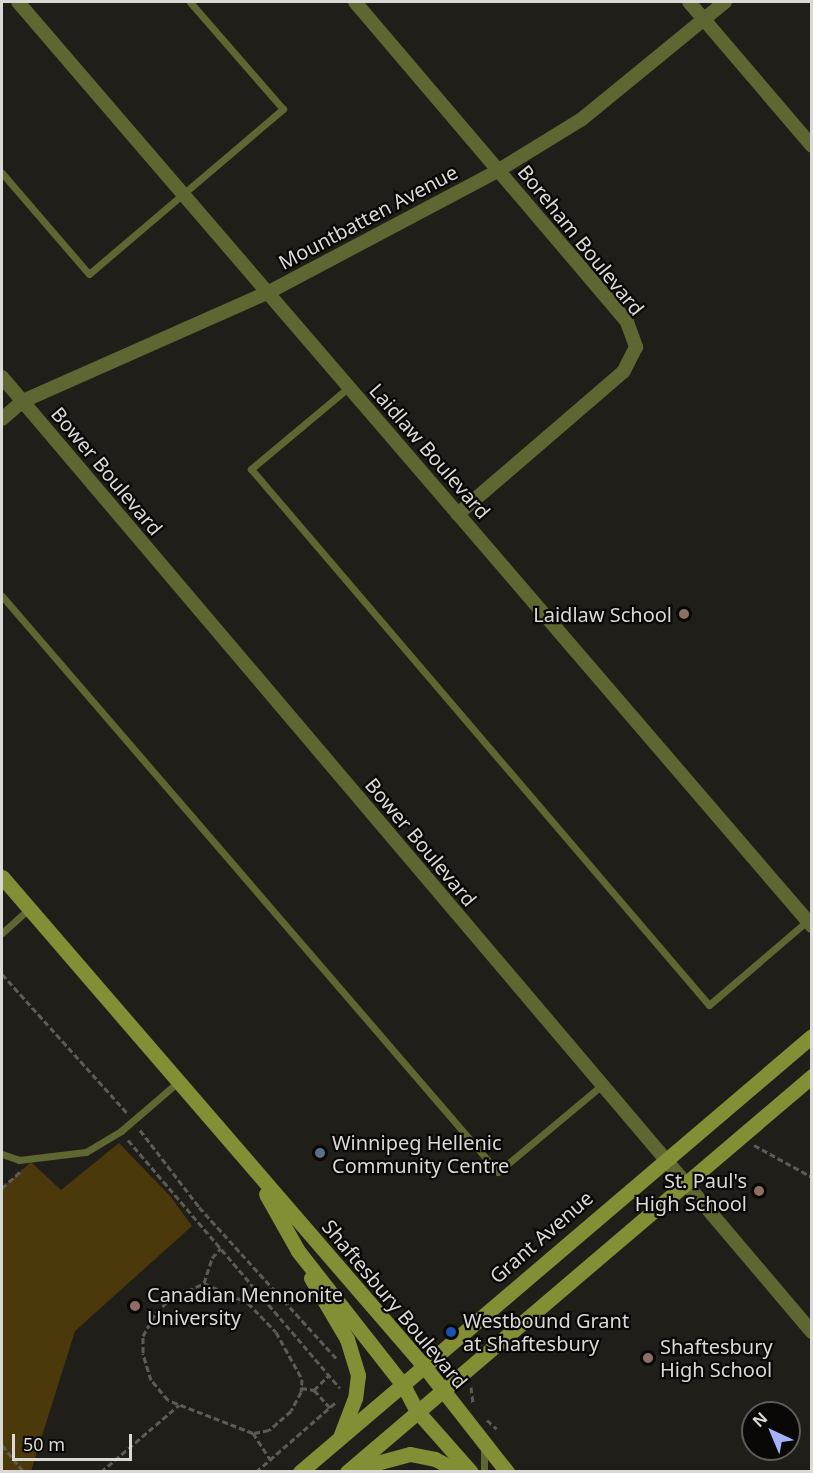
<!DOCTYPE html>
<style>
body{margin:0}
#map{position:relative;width:813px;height:1473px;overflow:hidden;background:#201e18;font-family:"Noto Sans",sans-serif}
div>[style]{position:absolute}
.green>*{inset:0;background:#4c390b}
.path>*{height:3px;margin-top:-1.5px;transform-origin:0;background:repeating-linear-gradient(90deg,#5d5b56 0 6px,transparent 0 9px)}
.lane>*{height:7px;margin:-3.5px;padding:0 3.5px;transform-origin:3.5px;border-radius:3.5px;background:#5e6631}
.street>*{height:14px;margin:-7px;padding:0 7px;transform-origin:7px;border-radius:7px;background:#5e6631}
.secondary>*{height:15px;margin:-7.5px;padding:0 7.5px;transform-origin:7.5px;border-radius:7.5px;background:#838e35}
.dots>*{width:16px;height:16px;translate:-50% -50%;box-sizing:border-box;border:3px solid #090806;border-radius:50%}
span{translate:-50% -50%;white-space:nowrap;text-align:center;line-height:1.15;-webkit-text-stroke:4.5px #090806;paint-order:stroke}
.street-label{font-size:20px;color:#dbd9d5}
.poi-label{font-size:20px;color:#dbd9d5}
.right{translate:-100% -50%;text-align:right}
.left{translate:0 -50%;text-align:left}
.frame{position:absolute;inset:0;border:3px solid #dbd9d5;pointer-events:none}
.north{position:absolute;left:741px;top:1401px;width:60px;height:60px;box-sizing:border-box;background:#090806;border:2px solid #5d5c59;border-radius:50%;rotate:316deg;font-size:16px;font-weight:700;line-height:24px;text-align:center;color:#dbd9d5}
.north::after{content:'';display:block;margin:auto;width:21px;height:27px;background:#a5b1fc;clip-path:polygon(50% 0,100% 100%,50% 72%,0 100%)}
.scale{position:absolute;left:12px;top:1434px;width:120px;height:27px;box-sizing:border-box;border:3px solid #dbd9d5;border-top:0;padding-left:8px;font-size:18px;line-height:21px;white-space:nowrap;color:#dbd9d5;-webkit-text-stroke:4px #090806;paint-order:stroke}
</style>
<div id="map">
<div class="green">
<i style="clip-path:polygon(119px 1143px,170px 1196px,192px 1226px,75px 1331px,31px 1471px,2px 1471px,2px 1188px,31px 1162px,61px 1190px)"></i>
</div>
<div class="path">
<i style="left:2px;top:974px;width:187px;rotate:48deg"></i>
<i style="left:140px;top:1130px;width:97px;rotate:52.5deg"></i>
<i style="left:199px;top:1207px;width:205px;rotate:47.8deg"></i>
<i style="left:128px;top:1140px;width:326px;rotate:49.5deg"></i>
<i style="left:754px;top:1145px;width:66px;rotate:28.9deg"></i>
<i style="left:2px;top:1188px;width:27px;rotate:-42deg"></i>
<i style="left:204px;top:1283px;width:48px;rotate:24.4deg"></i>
<i style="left:248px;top:1303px;width:40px;rotate:46deg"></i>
<i style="left:276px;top:1332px;width:54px;rotate:61deg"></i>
<i style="left:302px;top:1379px;width:13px;rotate:94deg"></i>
<i style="left:301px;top:1392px;width:21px;rotate:118deg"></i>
<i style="left:291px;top:1411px;width:29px;rotate:139deg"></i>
<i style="left:269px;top:1430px;width:16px;rotate:169deg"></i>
<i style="left:253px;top:1433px;width:91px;rotate:-158.8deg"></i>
<i style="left:168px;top:1400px;width:26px;rotate:-130deg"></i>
<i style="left:151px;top:1380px;width:28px;rotate:-107deg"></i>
<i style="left:143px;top:1353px;width:17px;rotate:-90deg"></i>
<i style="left:143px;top:1336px;width:26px;rotate:-61deg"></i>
<i style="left:156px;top:1313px;width:21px;rotate:-45deg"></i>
<i style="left:171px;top:1298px;width:36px;rotate:-24deg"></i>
<i style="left:204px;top:1283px;width:26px;rotate:-72deg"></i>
<i style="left:212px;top:1258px;width:13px;rotate:-48deg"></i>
<i style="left:426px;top:1335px;width:8px;rotate:45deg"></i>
<i style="left:471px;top:1387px;width:17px;rotate:83deg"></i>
<i style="left:301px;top:1388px;width:13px;rotate:9deg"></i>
<i style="left:314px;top:1390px;width:21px;rotate:-45deg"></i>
<i style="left:314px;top:1390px;width:24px;rotate:48deg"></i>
<i style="left:487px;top:1420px;width:13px;rotate:42deg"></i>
<i style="left:253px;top:1433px;width:31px;rotate:57deg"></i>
<i style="left:2px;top:1445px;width:35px;rotate:51deg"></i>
<i style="left:101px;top:1472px;width:103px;rotate:-40.7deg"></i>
<i style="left:256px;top:1472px;width:108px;rotate:-41.2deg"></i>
</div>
<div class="lane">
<i style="left:2px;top:173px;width:133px;rotate:49.3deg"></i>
<i style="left:89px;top:274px;width:255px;rotate:-40.4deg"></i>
<i style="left:283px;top:109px;width:142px;rotate:-131deg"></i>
<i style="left:349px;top:387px;width:128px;rotate:140.1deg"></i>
<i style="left:251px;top:469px;width:705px;rotate:49.49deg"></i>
<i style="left:709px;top:1005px;width:129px;rotate:-40.6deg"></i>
<i style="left:2px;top:596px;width:760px;rotate:49.27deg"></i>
<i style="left:498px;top:1172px;width:134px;rotate:-39.9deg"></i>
<i style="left:2px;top:933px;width:36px;rotate:-42deg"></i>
<i style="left:2px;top:1154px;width:18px;rotate:19deg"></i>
<i style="left:19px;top:1160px;width:67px;rotate:-6.8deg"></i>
<i style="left:86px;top:1152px;width:41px;rotate:-31deg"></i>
<i style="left:121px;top:1131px;width:75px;rotate:-40.7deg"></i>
<i style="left:484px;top:1472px;width:25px;rotate:-90deg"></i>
</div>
<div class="street">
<i style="left:18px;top:2px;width:1218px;rotate:49.33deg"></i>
<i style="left:355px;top:2px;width:420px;rotate:49.6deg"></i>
<i style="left:627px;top:322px;width:27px;rotate:70deg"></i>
<i style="left:636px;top:347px;width:28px;rotate:117deg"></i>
<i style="left:623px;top:372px;width:218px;rotate:139.3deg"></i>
<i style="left:689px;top:2px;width:189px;rotate:49.5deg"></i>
<i style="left:2px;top:377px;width:1252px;rotate:49.7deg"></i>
<i style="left:2px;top:419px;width:28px;rotate:-41deg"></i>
<i style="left:23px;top:401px;width:269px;rotate:-23.9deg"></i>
<i style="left:269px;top:292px;width:260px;rotate:-27.9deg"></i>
<i style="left:499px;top:170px;width:97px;rotate:-31.6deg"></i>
<i style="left:582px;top:119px;width:185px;rotate:-39.3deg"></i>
</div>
<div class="secondary">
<i style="left:2px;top:877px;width:646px;rotate:49.21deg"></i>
<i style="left:424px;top:1366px;width:135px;rotate:51.9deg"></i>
<i style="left:266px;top:1194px;width:65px;rotate:60.7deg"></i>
<i style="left:298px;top:1251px;width:170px;rotate:51.9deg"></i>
<i style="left:403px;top:1385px;width:30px;rotate:62deg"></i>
<i style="left:417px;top:1411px;width:81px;rotate:48.5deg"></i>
<i style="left:311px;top:1278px;width:71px;rotate:59.5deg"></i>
<i style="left:347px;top:1339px;width:38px;rotate:73deg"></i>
<i style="left:358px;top:1375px;width:23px;rotate:97deg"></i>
<i style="left:355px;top:1398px;width:40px;rotate:111deg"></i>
<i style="left:354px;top:1469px;width:58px;rotate:-15deg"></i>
<i style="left:410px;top:1454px;width:25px;rotate:11deg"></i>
<i style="left:435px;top:1459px;width:27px;rotate:28deg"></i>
<i style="left:300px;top:1472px;width:672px;rotate:-40.42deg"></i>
<i style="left:347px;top:1472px;width:611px;rotate:-40.42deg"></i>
</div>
<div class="dots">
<i style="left:684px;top:614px;background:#8d6e63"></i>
<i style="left:320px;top:1153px;background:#5c6f8a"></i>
<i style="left:759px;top:1191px;background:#8d6e63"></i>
<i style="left:135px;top:1306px;background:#8d6e63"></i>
<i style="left:451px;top:1332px;background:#1a4fb4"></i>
<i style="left:648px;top:1358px;background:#8d6e63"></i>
</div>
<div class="street-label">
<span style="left:368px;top:217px;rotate:-28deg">Mountbatten Avenue</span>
<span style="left:581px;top:240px;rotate:51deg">Boreham Boulevard</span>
<span style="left:430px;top:451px;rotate:49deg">Laidlaw Boulevard</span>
<span style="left:107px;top:471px;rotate:50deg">Bower Boulevard</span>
<span style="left:421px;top:842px;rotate:50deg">Bower Boulevard</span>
<span style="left:541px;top:1237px;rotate:-41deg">Grant Avenue</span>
<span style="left:395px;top:1304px;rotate:50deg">Shaftesbury Boulevard</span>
</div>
<div class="poi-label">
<span class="right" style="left:672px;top:614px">Laidlaw School</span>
<span class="left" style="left:332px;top:1154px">Winnipeg Hellenic<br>Community Centre</span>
<span class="right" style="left:747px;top:1192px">St. Paul's<br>High School</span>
<span class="left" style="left:147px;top:1306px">Canadian Mennonite<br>University</span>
<span class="left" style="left:463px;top:1332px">Westbound Grant<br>at Shaftesbury</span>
<span class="left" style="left:660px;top:1358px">Shaftesbury<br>High School</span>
</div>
<div class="frame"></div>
<div class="north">N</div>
<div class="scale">50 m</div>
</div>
